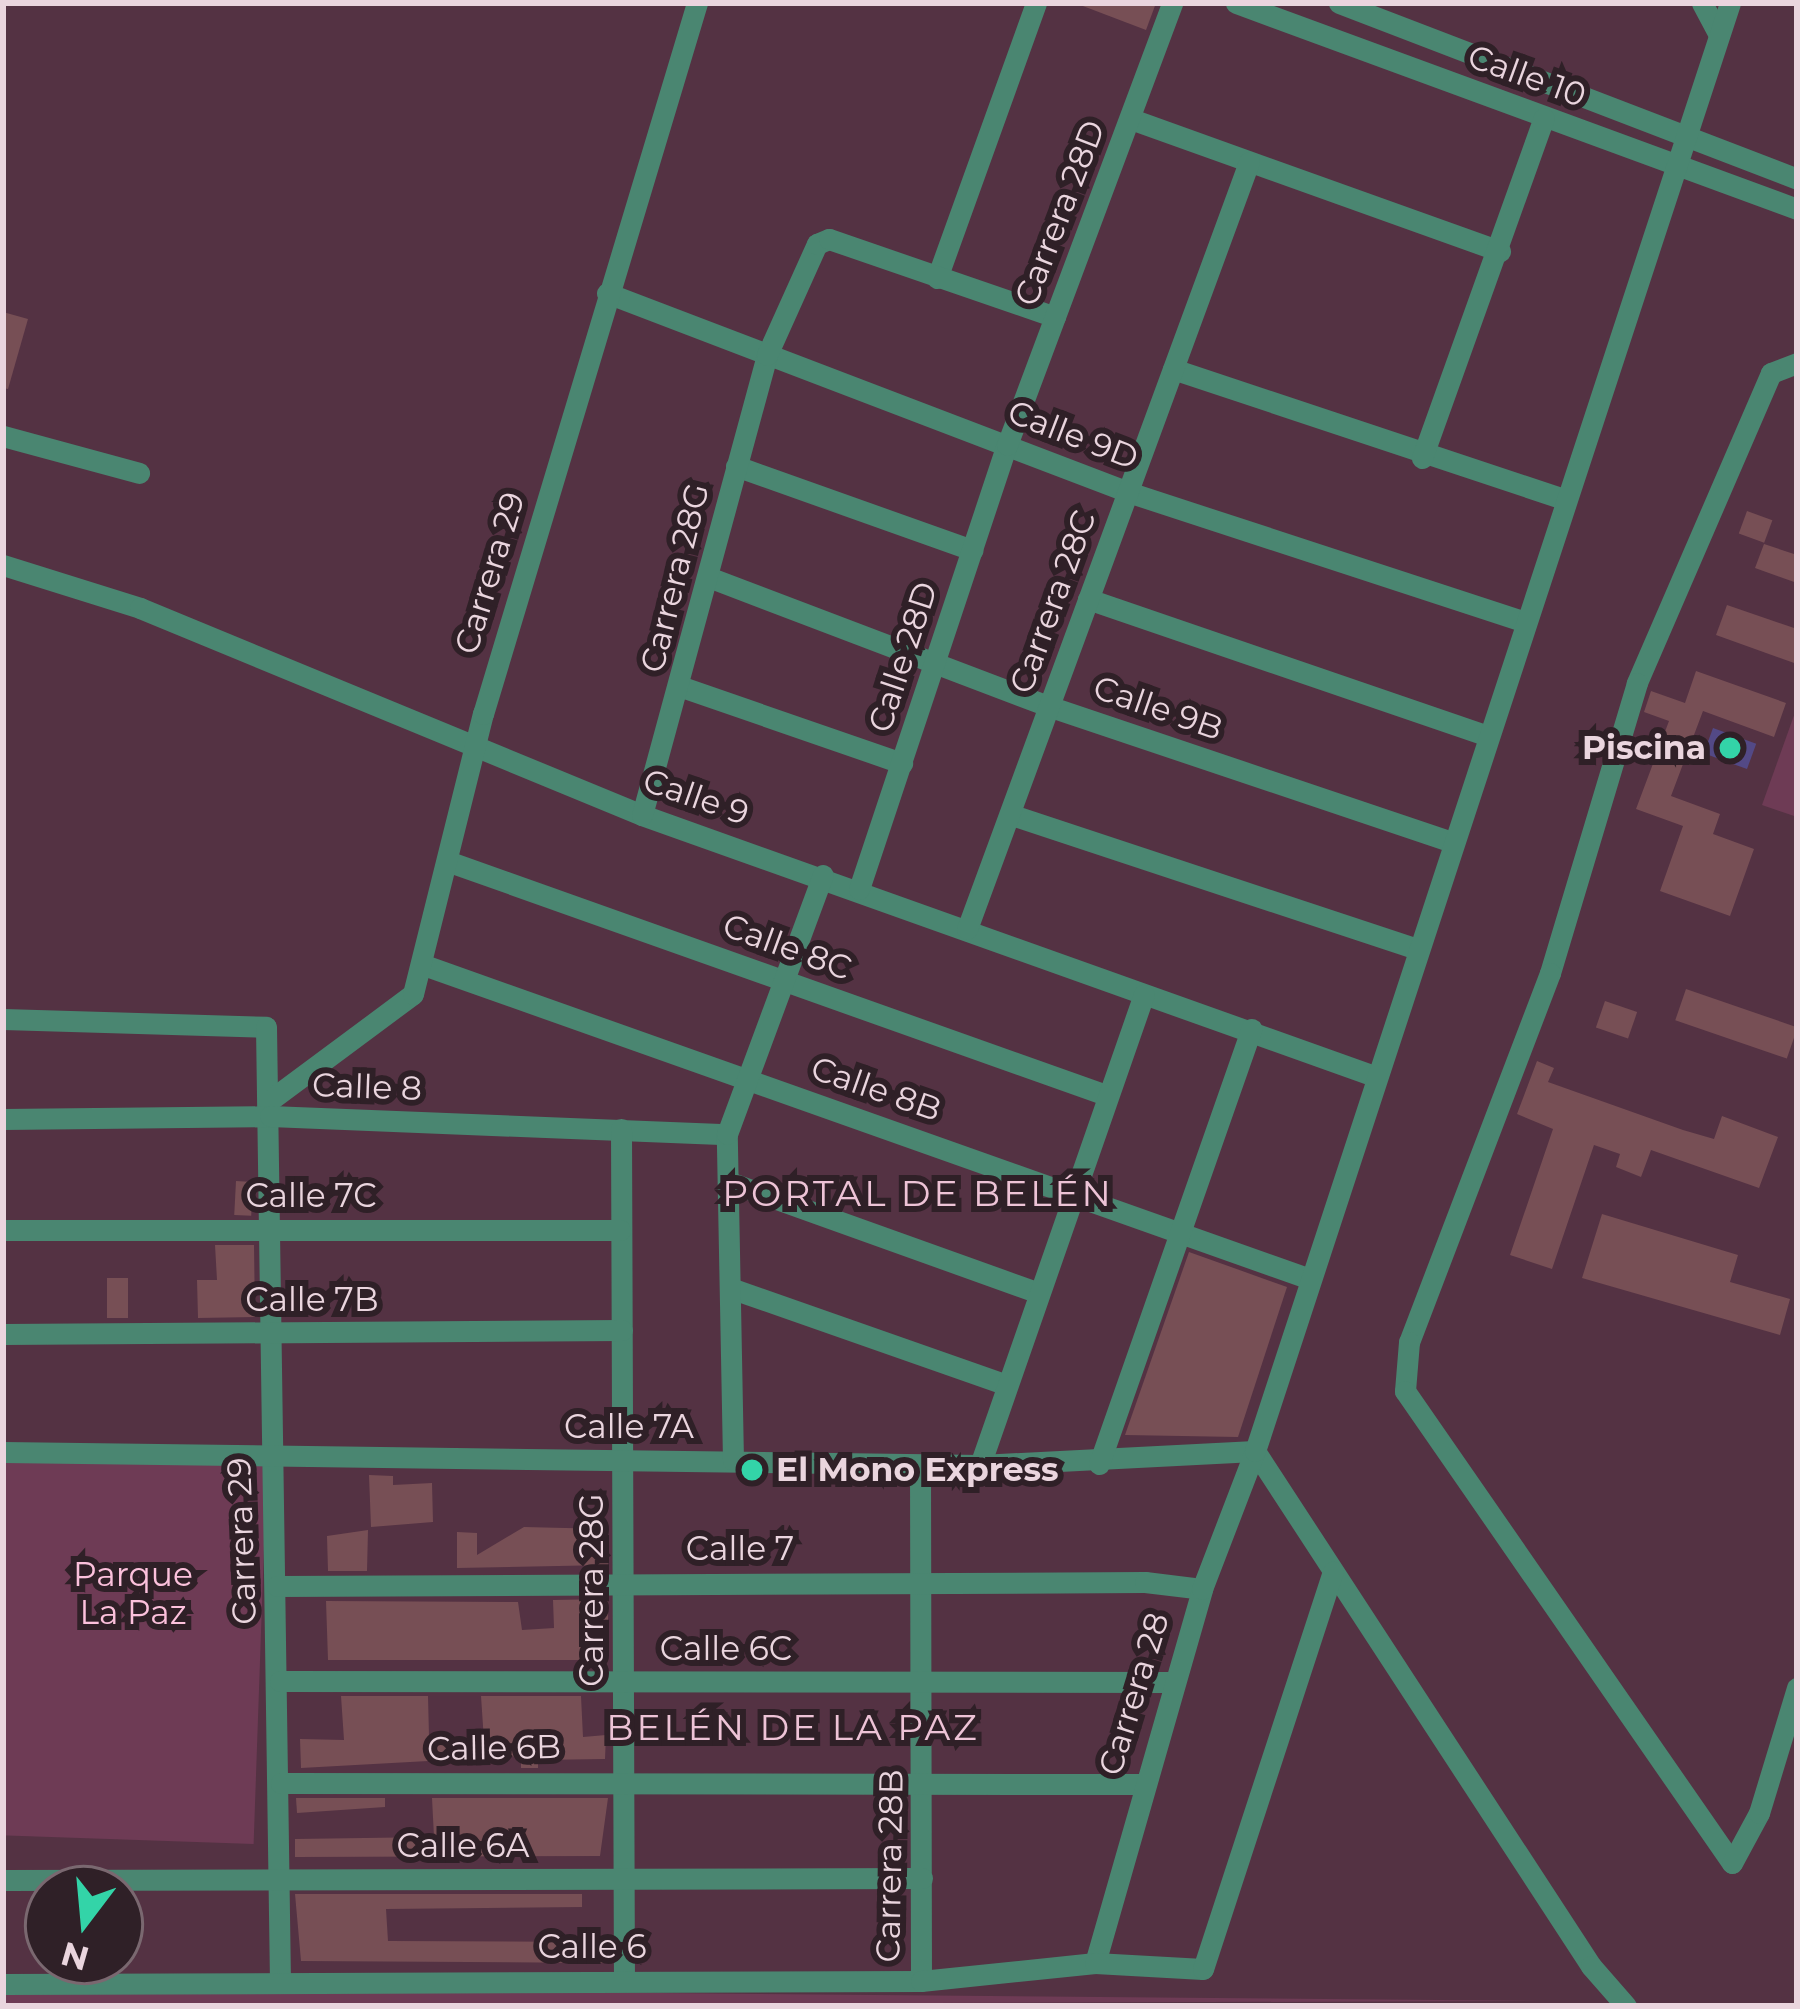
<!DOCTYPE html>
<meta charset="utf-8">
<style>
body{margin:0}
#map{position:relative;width:1800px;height:2009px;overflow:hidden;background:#543243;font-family:Montserrat,sans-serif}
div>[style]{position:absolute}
.green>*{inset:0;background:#6e3b55;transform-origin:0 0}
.water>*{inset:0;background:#534986;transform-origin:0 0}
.building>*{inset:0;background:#774f55;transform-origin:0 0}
.minor>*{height:21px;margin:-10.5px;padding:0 10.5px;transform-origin:10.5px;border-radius:10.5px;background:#4a8671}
.dots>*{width:33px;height:33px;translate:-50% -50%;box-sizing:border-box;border:6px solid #2f2027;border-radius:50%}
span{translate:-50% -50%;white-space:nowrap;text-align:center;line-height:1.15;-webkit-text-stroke:12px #2f2027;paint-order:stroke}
.street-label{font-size:33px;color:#ead5de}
.poi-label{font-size:33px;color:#ead5de;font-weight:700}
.right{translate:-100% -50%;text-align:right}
.left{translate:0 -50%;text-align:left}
.park-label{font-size:33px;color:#fcc1dc}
.neighbourhood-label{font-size:36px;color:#edc3d6;letter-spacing:3px}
.frame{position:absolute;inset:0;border:6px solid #ead5de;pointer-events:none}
.north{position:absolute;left:24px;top:1865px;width:120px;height:120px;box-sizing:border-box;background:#2f2027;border:3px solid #7a6870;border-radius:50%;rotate:196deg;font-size:33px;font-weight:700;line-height:48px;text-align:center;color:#ead5de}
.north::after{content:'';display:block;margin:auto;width:42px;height:54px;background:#33d4a8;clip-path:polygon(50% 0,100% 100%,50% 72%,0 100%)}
</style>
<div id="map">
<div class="green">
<i style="clip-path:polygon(1797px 707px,1797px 817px,1762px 805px)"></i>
<i style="left:3px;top:1456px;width:264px;height:379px;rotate:2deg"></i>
<i style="clip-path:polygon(3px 1987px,1541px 2001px,3px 2006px)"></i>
</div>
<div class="water">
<i style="left:1713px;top:728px;width:46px;height:27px;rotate:20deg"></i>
</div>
<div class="building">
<i style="clip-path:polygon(1075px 3px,1156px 3px,1146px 30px)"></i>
<i style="clip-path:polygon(3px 312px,28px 319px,8px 389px,3px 388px)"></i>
<i style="left:1747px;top:511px;width:27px;height:24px;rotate:20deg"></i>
<i style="clip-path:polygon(1764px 544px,1797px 555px,1797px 583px,1755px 568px)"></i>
<i style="clip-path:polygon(1727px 605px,1797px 629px,1797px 664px,1716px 635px)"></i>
<i style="clip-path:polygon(1696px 671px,1786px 703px,1774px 737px,1703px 711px,1671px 796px,1720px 814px,1713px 834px,1754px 849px,1730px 916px,1660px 891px,1683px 826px,1636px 809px,1669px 721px,1644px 712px,1651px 691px,1685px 703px)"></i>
<i style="left:1686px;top:989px;width:118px;height:33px;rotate:19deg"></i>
<i style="left:1605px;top:1001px;width:34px;height:28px;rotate:19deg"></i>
<i style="clip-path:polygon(1537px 1061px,1554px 1068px,1548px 1082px,1683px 1130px,1714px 1139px,1722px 1116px,1778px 1137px,1759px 1188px,1651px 1150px,1641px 1177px,1616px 1167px,1620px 1154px,1594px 1145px,1552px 1269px,1510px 1255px,1553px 1129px,1517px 1114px)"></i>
<i style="left:236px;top:1181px;width:17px;height:34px;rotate:3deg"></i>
<i style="clip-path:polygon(1602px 1214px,1738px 1255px,1730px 1282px,1790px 1299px,1780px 1335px,1582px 1278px)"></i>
<i style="clip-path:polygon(215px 1245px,254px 1245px,255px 1317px,198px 1318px,197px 1280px,217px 1280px)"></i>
<i style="clip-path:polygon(1189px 1252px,1287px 1287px,1238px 1437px,1125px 1435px)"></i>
<i style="left:128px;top:1278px;width:40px;height:21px;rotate:90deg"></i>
<i style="clip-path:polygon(369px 1475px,393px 1476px,393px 1485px,432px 1483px,433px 1522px,371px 1527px)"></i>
<i style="clip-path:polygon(524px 1527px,607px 1529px,608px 1565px,457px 1568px,457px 1532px,477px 1533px,477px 1555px)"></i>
<i style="clip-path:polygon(368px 1530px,367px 1571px,328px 1571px,327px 1536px)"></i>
<i style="clip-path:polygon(608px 1599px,608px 1625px,580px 1625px,582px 1660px,328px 1660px,326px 1601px,518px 1602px,522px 1630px,554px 1628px,553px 1600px)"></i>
<i style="clip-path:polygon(341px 1696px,428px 1696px,429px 1736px,484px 1741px,481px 1696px,581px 1696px,583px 1737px,606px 1735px,605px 1759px,538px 1760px,538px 1768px,521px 1768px,521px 1756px,301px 1768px,300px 1739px,344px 1740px)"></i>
<i style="clip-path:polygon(296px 1798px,385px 1798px,385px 1807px,297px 1813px)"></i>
<i style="clip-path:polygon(432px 1798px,608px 1798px,600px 1856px,295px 1857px,295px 1839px,434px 1837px)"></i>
<i style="clip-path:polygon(295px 1894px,582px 1894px,582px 1907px,386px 1909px,388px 1941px,605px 1942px,607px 1963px,301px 1961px)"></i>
</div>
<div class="minor">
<i style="left:1236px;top:3px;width:598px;rotate:20.16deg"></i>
<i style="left:1339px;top:3px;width:491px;rotate:21deg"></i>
<i style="left:1702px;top:3px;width:36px;rotate:62deg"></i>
<i style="left:1131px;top:119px;width:392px;rotate:19.7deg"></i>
<i style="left:937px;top:278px;width:292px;rotate:-70.2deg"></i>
<i style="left:607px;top:293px;width:558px;rotate:20.9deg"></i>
<i style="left:1128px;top:492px;width:415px;rotate:18.1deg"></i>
<i style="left:1797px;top:363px;width:28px;rotate:159deg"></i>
<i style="left:1771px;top:373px;width:338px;rotate:113.4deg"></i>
<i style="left:1637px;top:683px;width:303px;rotate:106.7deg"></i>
<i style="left:1550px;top:973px;width:395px;rotate:110.9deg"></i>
<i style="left:1409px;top:1342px;width:49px;rotate:94.7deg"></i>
<i style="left:1405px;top:1391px;width:574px;rotate:55.29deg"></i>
<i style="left:1732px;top:1863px;width:57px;rotate:-61.6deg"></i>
<i style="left:1759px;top:1813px;width:131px;rotate:-73.1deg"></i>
<i style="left:1173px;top:369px;width:411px;rotate:18.4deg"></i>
<i style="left:3px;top:436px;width:141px;rotate:15.2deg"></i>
<i style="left:1422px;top:458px;width:361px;rotate:-70.3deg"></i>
<i style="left:736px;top:466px;width:251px;rotate:19.6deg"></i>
<i style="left:3px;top:565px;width:144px;rotate:17.4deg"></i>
<i style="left:140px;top:608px;width:543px;rotate:22.41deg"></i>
<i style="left:642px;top:815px;width:777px;rotate:19.62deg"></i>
<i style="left:711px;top:578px;width:364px;rotate:20.8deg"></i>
<i style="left:1051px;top:707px;width:422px;rotate:18.6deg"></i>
<i style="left:1088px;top:599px;width:421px;rotate:18.9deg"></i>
<i style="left:682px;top:687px;width:233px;rotate:19.1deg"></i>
<i style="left:642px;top:815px;width:477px;rotate:-74.8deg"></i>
<i style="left:767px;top:355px;width:122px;rotate:-65.8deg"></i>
<i style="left:817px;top:244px;width:13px;rotate:-23deg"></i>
<i style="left:829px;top:239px;width:239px;rotate:19deg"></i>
<i style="left:1012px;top:815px;width:426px;rotate:18.3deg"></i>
<i style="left:447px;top:861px;width:699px;rotate:19.55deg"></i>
<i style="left:859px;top:889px;width:468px;rotate:-71.6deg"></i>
<i style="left:1007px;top:445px;width:472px;rotate:-69.5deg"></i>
<i style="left:967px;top:929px;width:817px;rotate:-69.81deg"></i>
<i style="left:421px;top:964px;width:943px;rotate:19.51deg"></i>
<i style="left:3px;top:1019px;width:263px;rotate:1.7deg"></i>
<i style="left:266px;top:1027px;width:953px;rotate:89.16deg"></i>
<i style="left:269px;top:1101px;width:179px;rotate:-36.6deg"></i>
<i style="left:413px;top:994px;width:289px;rotate:-76deg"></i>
<i style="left:483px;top:714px;width:743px;rotate:-73.25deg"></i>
<i style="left:3px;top:1119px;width:267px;rotate:-0.6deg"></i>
<i style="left:270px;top:1116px;width:457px;rotate:2.3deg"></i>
<i style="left:621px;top:1129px;width:850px;rotate:89.8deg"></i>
<i style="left:729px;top:1182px;width:326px;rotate:19.7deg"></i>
<i style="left:3px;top:1230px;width:617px"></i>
<i style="left:733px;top:1289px;width:287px;rotate:19.3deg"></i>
<i style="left:3px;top:1334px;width:619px;rotate:-0.37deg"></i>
<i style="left:1255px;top:1451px;width:615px;rotate:56.88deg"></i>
<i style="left:1591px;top:1966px;width:53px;rotate:48.8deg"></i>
<i style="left:3px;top:1452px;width:977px;rotate:0.76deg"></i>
<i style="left:980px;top:1465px;width:275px;rotate:-2.9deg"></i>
<i style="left:733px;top:1460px;width:326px;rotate:-91.1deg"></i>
<i style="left:727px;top:1134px;width:276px;rotate:-69.7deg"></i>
<i style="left:1099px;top:1464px;width:461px;rotate:-70.7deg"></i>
<i style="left:920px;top:1465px;width:516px;rotate:89.89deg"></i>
<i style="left:980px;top:1465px;width:498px;rotate:-70.8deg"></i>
<i style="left:277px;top:1586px;width:868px;rotate:-0.26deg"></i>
<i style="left:1145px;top:1582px;width:57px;rotate:7deg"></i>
<i style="left:280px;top:1681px;width:892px;rotate:0.06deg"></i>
<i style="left:281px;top:1783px;width:859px;rotate:0.07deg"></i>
<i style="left:3px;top:1880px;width:919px;rotate:-0.12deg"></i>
<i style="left:1095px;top:1963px;width:389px;rotate:-74deg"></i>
<i style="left:1202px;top:1589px;width:148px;rotate:-69deg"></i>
<i style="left:1255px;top:1451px;width:1524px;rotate:-71.84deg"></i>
<i style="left:3px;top:1984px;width:918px;rotate:-0.19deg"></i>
<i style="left:921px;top:1981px;width:175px;rotate:-5.9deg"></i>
<i style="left:1095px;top:1963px;width:108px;rotate:3.2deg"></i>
<i style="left:1203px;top:1969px;width:418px;rotate:-71.9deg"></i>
</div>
<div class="dots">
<i style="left:1730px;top:748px;background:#33d4a8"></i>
<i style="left:752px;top:1470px;background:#33d4a8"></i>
</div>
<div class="street-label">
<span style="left:1527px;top:76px;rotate:20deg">Calle 10</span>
<span style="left:1060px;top:213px;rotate:-69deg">Carrera 28D</span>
<span style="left:1073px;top:435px;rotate:21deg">Calle 9D</span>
<span style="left:490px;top:573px;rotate:-73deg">Carrera 29</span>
<span style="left:675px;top:578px;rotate:-76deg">Carrera 28G</span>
<span style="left:1053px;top:602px;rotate:-70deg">Carrera 28C</span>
<span style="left:903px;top:657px;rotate:-72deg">Calle 28D</span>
<span style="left:1158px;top:708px;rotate:19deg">Calle 9B</span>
<span style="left:696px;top:797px;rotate:19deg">Calle 9</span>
<span style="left:787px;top:947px;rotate:20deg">Calle 8C</span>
<span style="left:367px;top:1087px;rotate:2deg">Calle 8</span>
<span style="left:876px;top:1089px;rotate:19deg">Calle 8B</span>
<span style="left:311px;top:1196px">Calle 7C</span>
<span style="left:312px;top:1300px">Calle 7B</span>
<span style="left:629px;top:1427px">Calle 7A</span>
<span style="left:242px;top:1541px;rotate:-92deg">Carrera 29</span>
<span style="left:740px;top:1549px">Calle 7</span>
<span style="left:592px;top:1590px;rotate:-90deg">Carrera 28G</span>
<span style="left:726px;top:1649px">Calle 6C</span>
<span style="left:1134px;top:1694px;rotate:-73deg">Carrera 28</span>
<span style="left:494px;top:1748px;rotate:-1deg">Calle 6B</span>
<span style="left:463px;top:1846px">Calle 6A</span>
<span style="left:890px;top:1866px;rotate:-89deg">Carrera 28B</span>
<span style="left:592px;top:1947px">Calle 6</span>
</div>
<div class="poi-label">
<span class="right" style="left:1706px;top:748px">Piscina</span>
<span class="left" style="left:776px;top:1470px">El Mono Express</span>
</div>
<div class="park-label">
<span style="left:133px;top:1594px">Parque<br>La Paz</span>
</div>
<div class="neighbourhood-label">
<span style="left:918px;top:1194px">PORTAL DE BELÉN</span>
<span style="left:793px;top:1728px">BELÉN DE LA PAZ</span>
</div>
<div class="frame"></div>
<div class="north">N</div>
</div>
